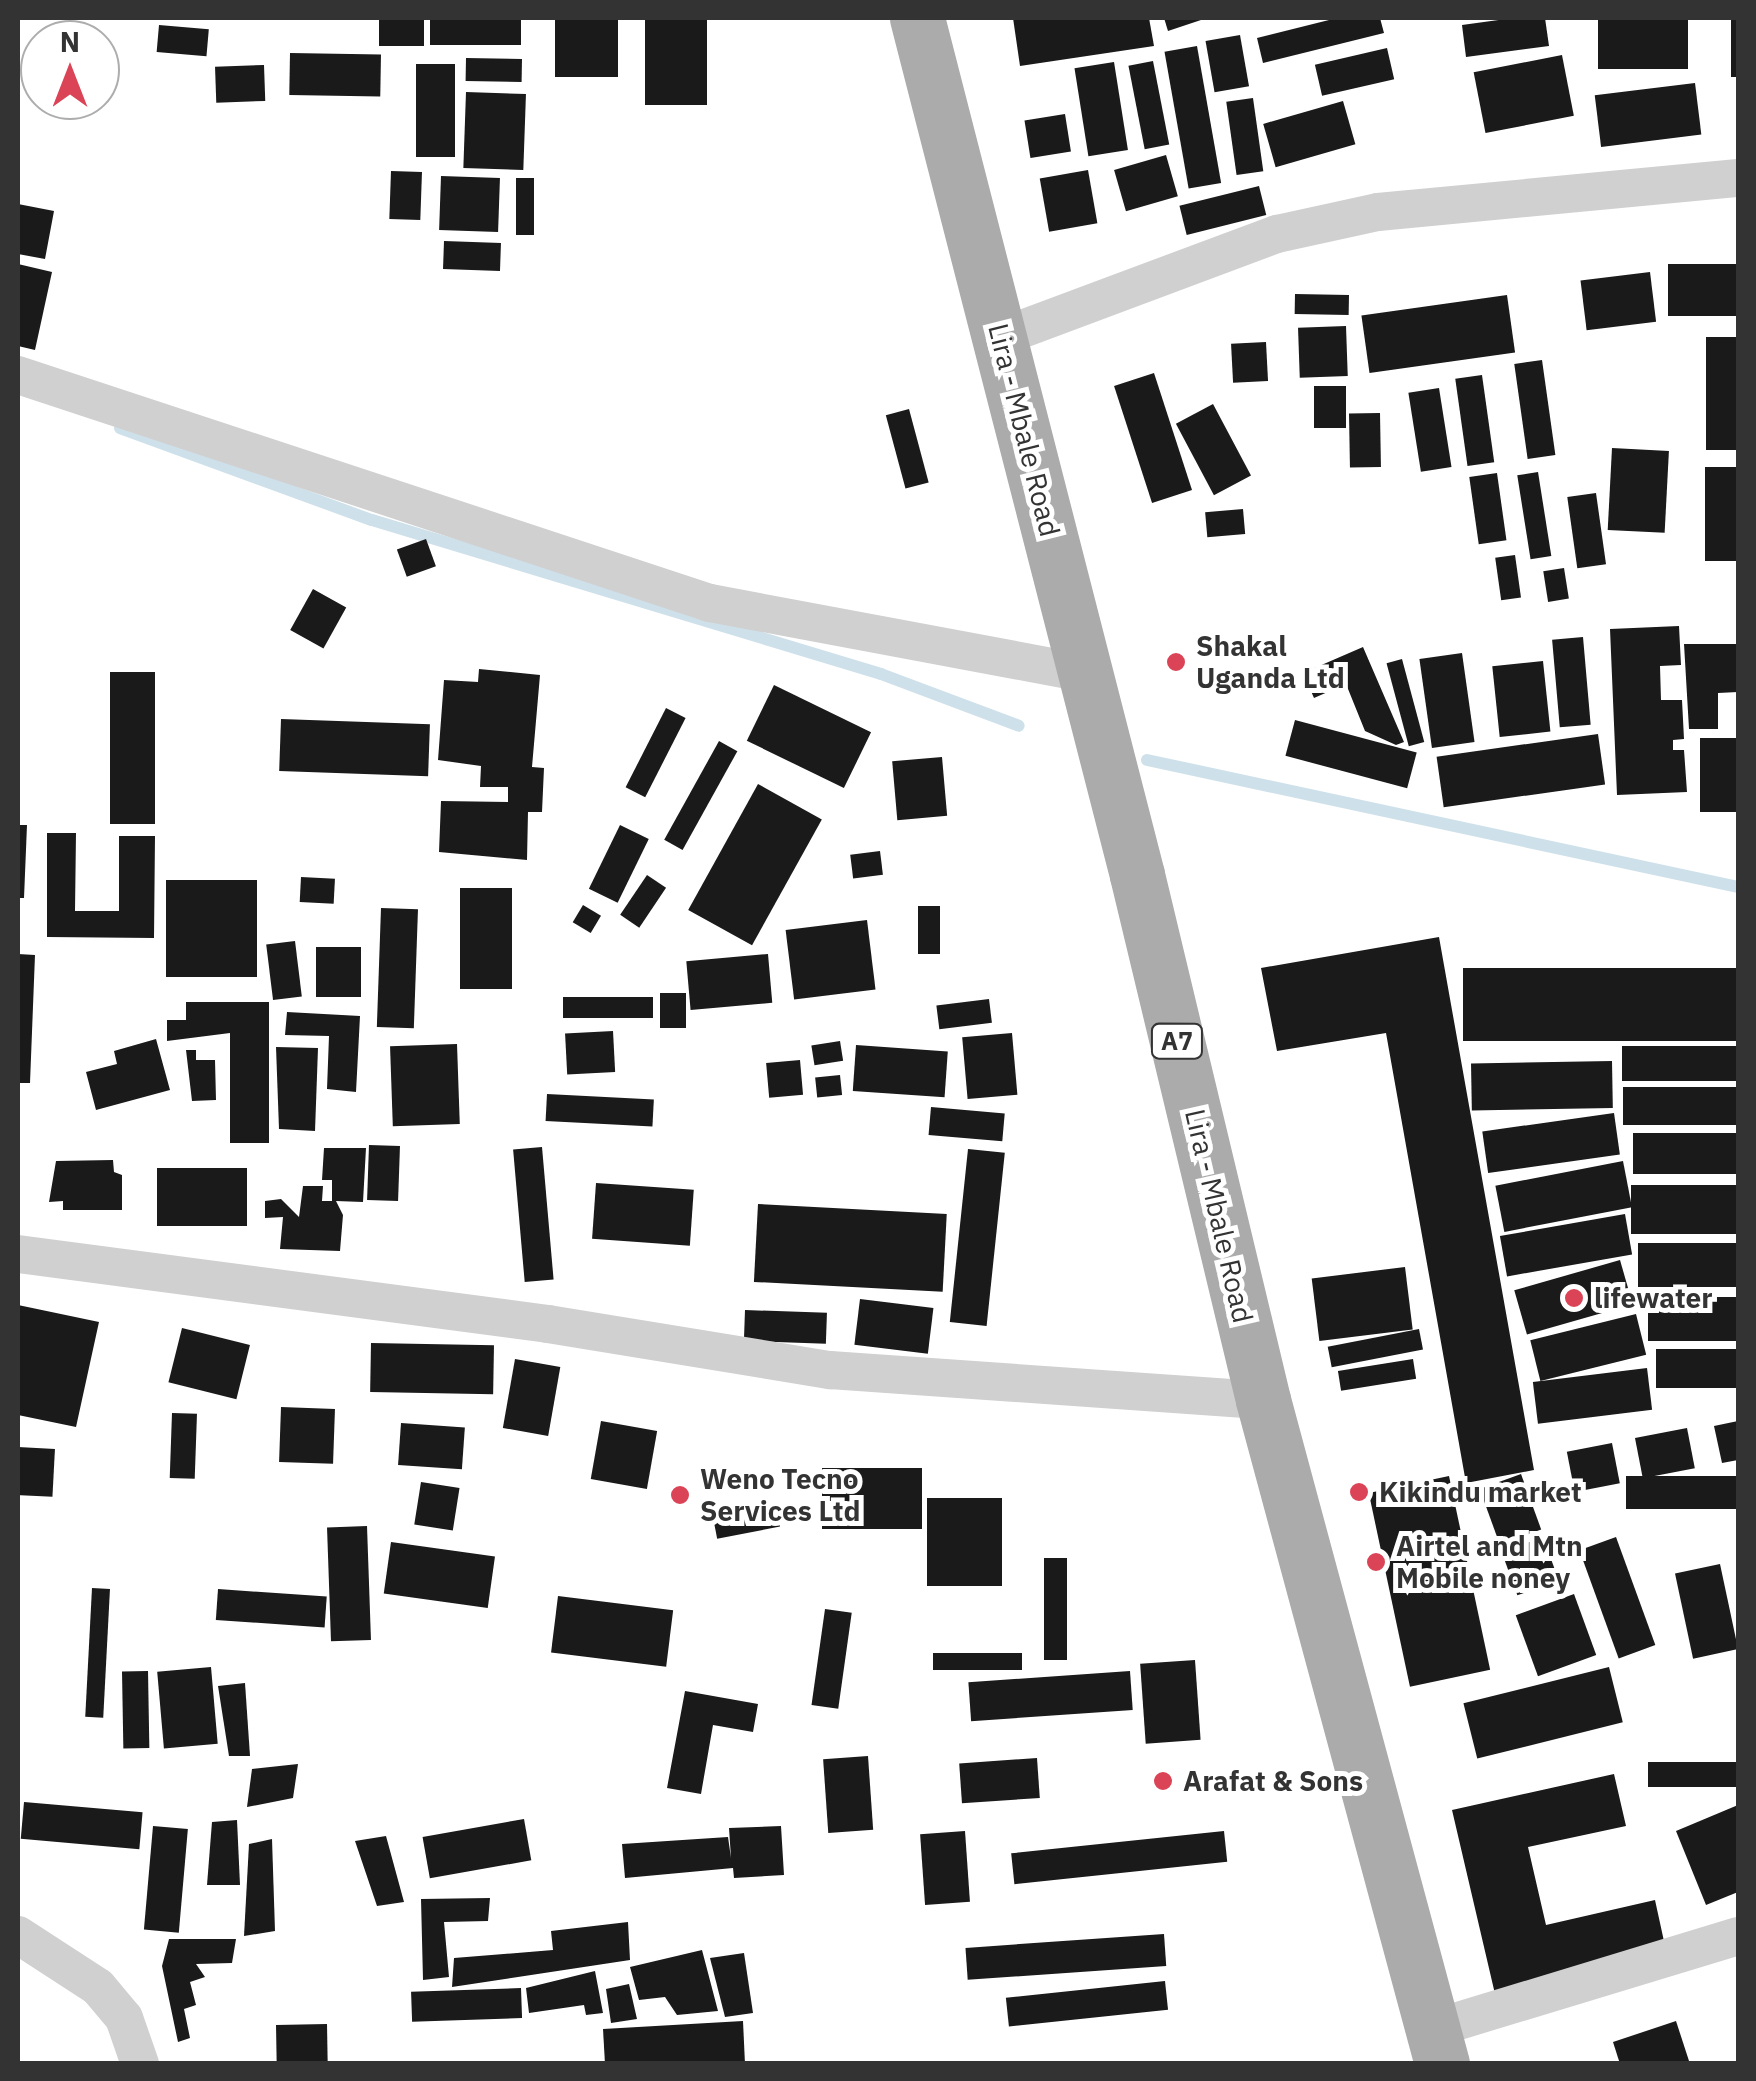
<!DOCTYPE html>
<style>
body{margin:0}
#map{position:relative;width:1756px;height:2081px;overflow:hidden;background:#fff;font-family:"IBM Plex Sans",sans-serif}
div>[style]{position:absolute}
.stream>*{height:12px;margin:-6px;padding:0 6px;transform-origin:6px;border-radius:6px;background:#cee1ea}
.building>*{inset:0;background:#1a1a1a;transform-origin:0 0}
.minor>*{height:38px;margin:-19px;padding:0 19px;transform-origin:19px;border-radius:19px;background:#d0d0d0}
.primary>*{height:55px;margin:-27.5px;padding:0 27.5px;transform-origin:27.5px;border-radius:27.5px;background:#ababab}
.dots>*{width:28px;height:28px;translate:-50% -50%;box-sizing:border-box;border:5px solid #fff;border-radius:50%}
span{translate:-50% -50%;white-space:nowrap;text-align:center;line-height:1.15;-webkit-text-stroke:10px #fff;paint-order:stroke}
.shield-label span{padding:2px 8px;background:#fff;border:2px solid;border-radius:8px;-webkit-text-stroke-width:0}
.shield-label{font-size:25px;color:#333;font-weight:700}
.street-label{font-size:28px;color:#333}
.poi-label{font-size:28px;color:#333;font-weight:700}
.left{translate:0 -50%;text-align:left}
.frame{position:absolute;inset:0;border:20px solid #333;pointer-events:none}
.north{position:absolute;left:20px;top:20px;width:100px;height:100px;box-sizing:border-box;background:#fff;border:2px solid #adadad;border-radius:50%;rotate:0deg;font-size:28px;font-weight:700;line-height:40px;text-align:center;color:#333}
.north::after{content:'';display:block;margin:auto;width:35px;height:45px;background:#da4456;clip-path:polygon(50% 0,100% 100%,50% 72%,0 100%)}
</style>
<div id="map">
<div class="stream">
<i style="left:120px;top:428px;width:268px;rotate:20.1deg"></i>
<i style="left:372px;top:520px;width:532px;rotate:16.83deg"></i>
<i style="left:881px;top:674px;width:147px;rotate:20.6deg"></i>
<i style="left:1147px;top:760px;width:604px;rotate:12.13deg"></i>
</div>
<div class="building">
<i style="left:379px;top:18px;width:45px;height:28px"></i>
<i style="left:430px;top:18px;width:91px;height:27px"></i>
<i style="left:555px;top:18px;width:63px;height:59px"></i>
<i style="left:645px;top:18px;width:62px;height:87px"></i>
<i style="clip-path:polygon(1013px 18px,1149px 18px,1154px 46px,1020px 66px)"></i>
<i style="clip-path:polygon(1164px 18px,1207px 18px,1168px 31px)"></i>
<i style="clip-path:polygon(1337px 18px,1380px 18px,1384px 33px,1263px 63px,1257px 38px)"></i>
<i style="clip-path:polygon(1513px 18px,1545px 18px,1549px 46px,1466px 57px,1462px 25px)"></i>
<i style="left:1598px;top:18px;width:90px;height:51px"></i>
<i style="left:1731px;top:18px;width:7px;height:59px"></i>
<i style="left:159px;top:25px;width:50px;height:27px;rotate:5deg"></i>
<i style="left:1240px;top:35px;width:52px;height:35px;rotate:80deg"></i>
<i style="left:1197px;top:46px;width:139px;height:33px;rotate:80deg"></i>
<i style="left:1387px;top:48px;width:32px;height:74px;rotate:77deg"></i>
<i style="left:290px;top:53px;width:91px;height:42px;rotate:1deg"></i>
<i style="left:1562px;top:55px;width:62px;height:90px;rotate:79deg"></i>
<i style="left:466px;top:58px;width:56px;height:23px;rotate:1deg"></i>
<i style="left:1153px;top:61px;width:85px;height:25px;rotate:79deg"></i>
<i style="left:1114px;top:62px;width:89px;height:40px;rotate:81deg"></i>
<i style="left:416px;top:64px;width:39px;height:93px"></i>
<i style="left:264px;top:65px;width:36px;height:49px;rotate:88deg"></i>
<i style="left:1695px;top:83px;width:52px;height:101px;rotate:83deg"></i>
<i style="left:466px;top:92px;width:60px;height:76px;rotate:2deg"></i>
<i style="left:1253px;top:98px;width:74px;height:27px;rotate:82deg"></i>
<i style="left:1343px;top:101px;width:45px;height:83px;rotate:74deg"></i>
<i style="left:1065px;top:114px;width:38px;height:41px;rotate:81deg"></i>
<i style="left:1166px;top:155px;width:43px;height:54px;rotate:74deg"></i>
<i style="left:1088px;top:170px;width:54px;height:49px;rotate:80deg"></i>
<i style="left:391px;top:171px;width:31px;height:48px;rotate:2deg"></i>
<i style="left:441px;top:176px;width:59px;height:54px;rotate:2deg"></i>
<i style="left:516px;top:178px;width:18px;height:57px"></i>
<i style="left:1259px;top:186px;width:30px;height:82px;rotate:76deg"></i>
<i style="clip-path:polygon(18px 204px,54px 211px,45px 259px,18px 254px)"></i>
<i style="left:444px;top:241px;width:57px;height:28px;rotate:2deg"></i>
<i style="clip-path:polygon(18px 264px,52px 272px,35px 350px,18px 346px)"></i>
<i style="left:1738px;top:264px;width:52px;height:70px;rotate:90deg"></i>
<i style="left:1650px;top:272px;width:50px;height:70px;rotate:83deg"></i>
<i style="left:1295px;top:294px;width:54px;height:20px;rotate:1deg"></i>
<i style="left:1507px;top:295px;width:58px;height:147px;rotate:82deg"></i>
<i style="left:1346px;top:326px;width:50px;height:48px;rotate:88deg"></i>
<i style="left:1706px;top:337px;width:32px;height:113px"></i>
<i style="left:1266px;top:342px;width:39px;height:35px;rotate:87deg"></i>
<i style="left:1542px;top:360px;width:96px;height:28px;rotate:82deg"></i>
<i style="left:1154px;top:373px;width:123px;height:42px;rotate:72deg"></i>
<i style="left:1482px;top:375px;width:88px;height:27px;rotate:82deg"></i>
<i style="left:1314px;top:386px;width:32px;height:42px"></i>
<i style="left:1439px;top:388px;width:80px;height:31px;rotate:81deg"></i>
<i style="left:1213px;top:404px;width:81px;height:42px;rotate:62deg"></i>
<i style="left:909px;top:409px;width:76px;height:24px;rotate:75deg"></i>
<i style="left:1380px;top:413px;width:54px;height:31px;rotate:89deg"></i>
<i style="left:1612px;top:448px;width:57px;height:82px;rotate:3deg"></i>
<i style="left:1705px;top:467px;width:33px;height:94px"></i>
<i style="left:1538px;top:472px;width:85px;height:21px;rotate:81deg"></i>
<i style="left:1497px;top:473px;width:68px;height:28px;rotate:82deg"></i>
<i style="left:1596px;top:493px;width:72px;height:29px;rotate:82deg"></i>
<i style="left:1243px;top:509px;width:25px;height:38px;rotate:85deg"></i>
<i style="left:426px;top:539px;width:29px;height:31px;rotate:70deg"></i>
<i style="left:1515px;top:555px;width:43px;height:20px;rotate:82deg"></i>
<i style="left:1564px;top:568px;width:31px;height:21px;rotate:81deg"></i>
<i style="left:313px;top:589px;width:38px;height:47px;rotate:29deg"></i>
<i style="clip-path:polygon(1679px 626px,1681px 665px,1660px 666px,1661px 700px,1682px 700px,1684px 739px,1673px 740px,1673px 750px,1684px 750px,1687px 792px,1617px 795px,1610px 629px)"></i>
<i style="left:1583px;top:637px;width:88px;height:31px;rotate:85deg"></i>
<i style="clip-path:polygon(1684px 644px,1738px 644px,1738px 692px,1718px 693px,1718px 729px,1689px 729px)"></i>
<i style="clip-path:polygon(1363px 647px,1404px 742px,1396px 745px,1365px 731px,1346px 684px,1314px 698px,1303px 673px)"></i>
<i style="left:1462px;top:653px;width:90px;height:43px;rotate:82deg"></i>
<i style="left:1402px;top:659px;width:86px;height:16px;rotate:75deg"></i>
<i style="left:1543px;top:661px;width:71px;height:51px;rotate:84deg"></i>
<i style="clip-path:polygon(479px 669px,540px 675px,532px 767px,544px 768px,542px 812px,528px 812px,527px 860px,439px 852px,441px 801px,508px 802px,508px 787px,480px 787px,481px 766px,438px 760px,444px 680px,478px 682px)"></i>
<i style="left:110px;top:672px;width:45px;height:152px"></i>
<i style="left:774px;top:685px;width:108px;height:62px;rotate:26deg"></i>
<i style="left:666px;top:708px;width:22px;height:89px;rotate:27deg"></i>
<i style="left:281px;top:719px;width:149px;height:52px;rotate:2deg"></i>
<i style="left:1295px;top:720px;width:126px;height:37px;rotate:15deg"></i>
<i style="left:1598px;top:734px;width:51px;height:163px;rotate:82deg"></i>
<i style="left:1738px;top:738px;width:74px;height:38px;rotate:90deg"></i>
<i style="left:719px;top:741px;width:21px;height:113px;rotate:29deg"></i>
<i style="left:942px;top:757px;width:59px;height:50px;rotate:85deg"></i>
<i style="left:758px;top:784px;width:73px;height:144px;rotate:29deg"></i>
<i style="clip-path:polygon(18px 825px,27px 825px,24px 898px,18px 898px)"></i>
<i style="left:620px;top:825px;width:32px;height:71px;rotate:26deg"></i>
<i style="clip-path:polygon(47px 833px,76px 833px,75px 911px,119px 911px,119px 836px,155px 836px,154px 938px,47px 937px)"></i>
<i style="left:880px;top:851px;width:24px;height:30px;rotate:83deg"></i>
<i style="left:647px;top:875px;width:23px;height:48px;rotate:34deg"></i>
<i style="left:301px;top:877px;width:34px;height:25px;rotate:3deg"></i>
<i style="left:166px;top:880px;width:91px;height:97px"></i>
<i style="left:460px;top:888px;width:52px;height:101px"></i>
<i style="left:583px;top:905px;width:21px;height:20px;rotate:31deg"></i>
<i style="left:918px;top:906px;width:22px;height:48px"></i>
<i style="left:381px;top:908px;width:37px;height:119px;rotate:2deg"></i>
<i style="left:867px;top:920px;width:70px;height:82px;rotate:83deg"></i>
<i style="clip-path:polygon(1439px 937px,1534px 1470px,1466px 1483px,1386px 1033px,1277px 1051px,1261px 968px)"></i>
<i style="left:295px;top:941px;width:56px;height:29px;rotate:83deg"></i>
<i style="left:316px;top:947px;width:45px;height:50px"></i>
<i style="clip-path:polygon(18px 954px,35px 955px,30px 1083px,18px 1083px)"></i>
<i style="left:768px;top:954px;width:49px;height:82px;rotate:85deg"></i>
<i style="left:1738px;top:968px;width:73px;height:275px;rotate:90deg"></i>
<i style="left:660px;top:993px;width:26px;height:35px"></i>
<i style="left:563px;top:997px;width:90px;height:21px"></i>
<i style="left:989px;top:999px;width:24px;height:53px;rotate:83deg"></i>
<i style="clip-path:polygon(186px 1002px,269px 1002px,269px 1143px,230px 1143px,230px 1033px,167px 1041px,167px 1020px,186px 1020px)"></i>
<i style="clip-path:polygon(287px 1012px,360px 1016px,356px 1092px,327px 1089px,329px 1036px,285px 1035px)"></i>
<i style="left:613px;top:1031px;width:41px;height:48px;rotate:87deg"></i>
<i style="left:1012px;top:1033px;width:62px;height:50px;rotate:85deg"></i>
<i style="clip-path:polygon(156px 1039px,170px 1090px,96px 1110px,86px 1072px,117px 1064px,114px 1051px)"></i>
<i style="left:840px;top:1041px;width:20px;height:29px;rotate:81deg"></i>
<i style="left:457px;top:1044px;width:80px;height:67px;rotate:88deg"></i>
<i style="left:856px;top:1045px;width:92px;height:46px;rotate:4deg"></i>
<i style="left:1738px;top:1046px;width:35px;height:116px;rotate:90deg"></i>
<i style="clip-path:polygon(276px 1047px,318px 1048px,315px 1131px,279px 1129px)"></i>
<i style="clip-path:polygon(186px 1050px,196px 1050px,196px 1060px,215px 1060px,216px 1100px,192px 1101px)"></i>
<i style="left:800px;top:1060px;width:35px;height:34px;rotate:85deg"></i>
<i style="left:1612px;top:1061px;width:47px;height:141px;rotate:89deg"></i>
<i style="left:840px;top:1075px;width:20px;height:25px;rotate:84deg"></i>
<i style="left:1738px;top:1087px;width:38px;height:115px;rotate:90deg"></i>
<i style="left:547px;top:1094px;width:107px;height:27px;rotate:3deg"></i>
<i style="left:931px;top:1107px;width:74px;height:28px;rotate:5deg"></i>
<i style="left:1614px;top:1113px;width:42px;height:133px;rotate:82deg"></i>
<i style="left:1738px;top:1133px;width:41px;height:105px;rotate:90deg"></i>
<i style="left:369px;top:1145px;width:31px;height:55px;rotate:2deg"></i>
<i style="left:542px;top:1147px;width:133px;height:29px;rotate:85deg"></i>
<i style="clip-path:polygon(324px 1148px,366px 1148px,363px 1202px,336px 1201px,343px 1215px,340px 1251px,280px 1249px,283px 1217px,265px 1218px,265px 1201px,281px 1199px,299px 1217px,303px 1186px,323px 1186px,322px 1201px,332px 1201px,332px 1180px,322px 1180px)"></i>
<i style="left:968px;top:1149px;width:37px;height:174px;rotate:6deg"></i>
<i style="clip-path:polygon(113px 1160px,114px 1172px,122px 1175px,122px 1210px,63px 1210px,63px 1201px,49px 1202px,56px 1161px)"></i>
<i style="left:1623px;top:1161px;width:47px;height:130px;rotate:79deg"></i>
<i style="left:157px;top:1168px;width:90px;height:58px"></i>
<i style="left:596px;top:1183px;width:98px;height:56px;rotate:4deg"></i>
<i style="left:1738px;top:1185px;width:49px;height:107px;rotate:90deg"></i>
<i style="left:758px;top:1204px;width:189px;height:78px;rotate:3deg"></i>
<i style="left:1625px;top:1214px;width:41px;height:127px;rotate:80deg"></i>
<i style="left:1738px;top:1243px;width:44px;height:100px;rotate:90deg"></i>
<i style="left:1620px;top:1260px;width:46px;height:110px;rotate:74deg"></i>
<i style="left:1405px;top:1267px;width:63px;height:94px;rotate:83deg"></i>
<i style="left:1738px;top:1297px;width:44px;height:90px;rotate:90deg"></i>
<i style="left:860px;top:1299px;width:74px;height:46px;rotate:7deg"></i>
<i style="clip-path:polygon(18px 1305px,99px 1322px,76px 1427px,18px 1415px)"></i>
<i style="left:745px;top:1310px;width:82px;height:31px;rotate:2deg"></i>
<i style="left:1636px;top:1314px;width:42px;height:109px;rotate:76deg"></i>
<i style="left:182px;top:1328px;width:70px;height:56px;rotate:14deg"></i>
<i style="left:1419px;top:1329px;width:21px;height:93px;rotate:79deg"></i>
<i style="left:371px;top:1343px;width:123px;height:49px;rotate:1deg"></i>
<i style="left:1738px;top:1349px;width:39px;height:82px;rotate:90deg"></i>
<i style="left:515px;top:1359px;width:46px;height:70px;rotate:10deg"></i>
<i style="left:1413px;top:1359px;width:20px;height:76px;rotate:81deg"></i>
<i style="left:1647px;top:1368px;width:42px;height:115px;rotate:83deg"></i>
<i style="left:281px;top:1407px;width:54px;height:55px;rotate:2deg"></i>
<i style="left:172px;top:1413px;width:25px;height:65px;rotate:2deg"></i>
<i style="left:601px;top:1421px;width:57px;height:59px;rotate:10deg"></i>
<i style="clip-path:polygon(1738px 1421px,1738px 1460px,1722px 1463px,1714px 1426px)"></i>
<i style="left:401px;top:1423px;width:64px;height:42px;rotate:4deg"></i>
<i style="left:1687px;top:1428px;width:41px;height:53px;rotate:79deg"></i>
<i style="left:1612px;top:1443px;width:41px;height:46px;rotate:79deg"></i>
<i style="left:18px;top:1447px;width:37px;height:48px;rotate:3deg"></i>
<i style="left:822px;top:1468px;width:100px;height:61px"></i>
<i style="left:1521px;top:1474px;width:59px;height:44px;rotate:70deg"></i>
<i style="left:1449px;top:1476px;width:198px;height:82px;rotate:78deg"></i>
<i style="left:1738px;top:1476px;width:33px;height:112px;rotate:90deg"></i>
<i style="left:421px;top:1482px;width:39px;height:43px;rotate:9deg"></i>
<i style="left:927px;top:1498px;width:75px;height:88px"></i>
<i style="left:776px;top:1506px;width:21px;height:64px;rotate:79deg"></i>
<i style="left:367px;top:1526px;width:114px;height:40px;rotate:88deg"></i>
<i style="left:1543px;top:1537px;width:46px;height:44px;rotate:70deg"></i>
<i style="left:1616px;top:1537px;width:115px;height:39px;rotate:70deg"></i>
<i style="left:391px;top:1542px;width:105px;height:52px;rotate:8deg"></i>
<i style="left:1044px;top:1558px;width:23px;height:102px"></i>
<i style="left:1720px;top:1564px;width:87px;height:46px;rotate:78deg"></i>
<i style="left:92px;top:1588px;width:18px;height:129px;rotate:3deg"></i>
<i style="left:218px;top:1589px;width:109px;height:31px;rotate:4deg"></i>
<i style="left:1574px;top:1594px;width:65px;height:62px;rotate:70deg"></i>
<i style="left:558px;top:1596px;width:116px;height:57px;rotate:7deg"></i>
<i style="left:825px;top:1609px;width:27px;height:97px;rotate:8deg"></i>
<i style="left:1022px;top:1653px;width:17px;height:89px;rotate:90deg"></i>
<i style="left:1195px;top:1660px;width:80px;height:55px;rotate:86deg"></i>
<i style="left:211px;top:1667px;width:77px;height:54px;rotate:85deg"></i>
<i style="left:1609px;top:1667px;width:57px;height:150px;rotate:76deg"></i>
<i style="left:148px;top:1671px;width:77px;height:26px;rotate:89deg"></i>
<i style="left:1130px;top:1671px;width:39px;height:162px;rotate:86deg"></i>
<i style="clip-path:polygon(245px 1683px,250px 1756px,229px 1756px,218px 1686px)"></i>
<i style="clip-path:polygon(685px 1691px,758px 1704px,753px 1732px,713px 1725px,701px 1794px,667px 1788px)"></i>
<i style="left:868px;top:1756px;width:74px;height:45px;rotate:86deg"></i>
<i style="left:1037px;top:1758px;width:40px;height:78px;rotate:86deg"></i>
<i style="left:1738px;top:1762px;width:25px;height:90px;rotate:90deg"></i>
<i style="clip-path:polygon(298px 1764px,293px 1798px,247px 1807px,252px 1769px)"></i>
<i style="clip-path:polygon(1614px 1774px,1626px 1826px,1528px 1847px,1546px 1925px,1655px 1900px,1667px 1955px,1495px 1994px,1452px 1810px)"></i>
<i style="left:24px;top:1802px;width:119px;height:37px;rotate:5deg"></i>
<i style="clip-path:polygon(1738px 1805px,1738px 1892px,1706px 1905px,1676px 1831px)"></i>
<i style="left:524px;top:1819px;width:42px;height:103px;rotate:80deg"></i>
<i style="clip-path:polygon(237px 1820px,240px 1885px,207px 1885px,212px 1822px)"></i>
<i style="left:153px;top:1826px;width:35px;height:104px;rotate:5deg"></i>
<i style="clip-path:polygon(781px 1826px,784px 1875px,734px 1878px,733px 1868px,625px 1878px,622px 1844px,728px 1837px,731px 1858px,729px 1828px)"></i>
<i style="left:965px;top:1831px;width:71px;height:45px;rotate:86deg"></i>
<i style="left:1224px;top:1831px;width:31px;height:214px;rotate:84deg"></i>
<i style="clip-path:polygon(386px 1836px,404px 1902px,377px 1906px,355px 1841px)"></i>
<i style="clip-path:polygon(272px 1839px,275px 1931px,244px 1936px,249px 1844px)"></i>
<i style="clip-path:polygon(490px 1898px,488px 1921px,444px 1922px,449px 1977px,423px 1980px,421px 1899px)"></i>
<i style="clip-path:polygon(628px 1922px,630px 1960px,452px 1987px,454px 1958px,553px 1950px,551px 1931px)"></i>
<i style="left:1164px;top:1934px;width:32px;height:199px;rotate:86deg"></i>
<i style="clip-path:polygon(169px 1939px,236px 1939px,232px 1963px,196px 1964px,205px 1977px,190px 1982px,196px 2005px,184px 2009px,190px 2038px,178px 2042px,162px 1966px)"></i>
<i style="clip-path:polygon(702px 1950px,718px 2011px,677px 2015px,665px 1997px,639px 2000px,630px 1967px)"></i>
<i style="clip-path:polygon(744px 1953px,753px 2013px,725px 2017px,710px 1958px)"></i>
<i style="clip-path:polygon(595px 1971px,603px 2013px,586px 2015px,584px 2005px,529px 2013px,526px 1988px)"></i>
<i style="left:1165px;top:1981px;width:29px;height:160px;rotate:84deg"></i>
<i style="clip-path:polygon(629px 1984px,637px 2019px,611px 2023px,606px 1989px)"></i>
<i style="left:521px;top:1988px;width:30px;height:110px;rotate:88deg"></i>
<i style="clip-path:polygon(743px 2021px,745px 2064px,605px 2064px,603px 2029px)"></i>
<i style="clip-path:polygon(1676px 2021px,1690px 2064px,1620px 2064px,1613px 2042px)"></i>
<i style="left:327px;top:2024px;width:40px;height:51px;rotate:89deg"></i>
</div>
<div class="minor">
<i style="left:1001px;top:337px;width:295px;rotate:-20.5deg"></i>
<i style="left:1277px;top:234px;width:103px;rotate:-12.3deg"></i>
<i style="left:1378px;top:212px;width:362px;rotate:-5.4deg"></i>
<i style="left:18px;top:375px;width:729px;rotate:18.24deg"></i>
<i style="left:710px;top:603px;width:381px;rotate:10.6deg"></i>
<i style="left:18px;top:1254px;width:535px;rotate:7.52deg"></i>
<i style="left:548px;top:1324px;width:286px;rotate:9.3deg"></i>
<i style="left:830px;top:1370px;width:434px;rotate:4deg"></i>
<i style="left:18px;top:1935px;width:95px;rotate:33deg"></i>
<i style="left:98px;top:1987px;width:40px;rotate:50deg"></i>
<i style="left:124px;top:2018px;width:49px;rotate:70.8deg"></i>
<i style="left:1432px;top:2029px;width:320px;rotate:-16.9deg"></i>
</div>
<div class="primary">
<i style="left:917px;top:18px;width:885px;rotate:75.6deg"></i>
<i style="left:1137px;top:875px;width:540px;rotate:76.5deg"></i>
<i style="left:1263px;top:1400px;width:688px;rotate:74.91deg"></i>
</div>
<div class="dots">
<i style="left:1176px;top:662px;background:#da4456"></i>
<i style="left:1574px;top:1298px;background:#da4456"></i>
<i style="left:1359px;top:1492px;background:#da4456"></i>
<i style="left:680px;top:1495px;background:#da4456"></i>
<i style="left:1376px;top:1562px;background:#da4456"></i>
<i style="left:1163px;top:1781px;background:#da4456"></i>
</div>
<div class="shield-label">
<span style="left:1177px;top:1041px">A7</span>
</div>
<div class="street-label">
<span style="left:1024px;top:430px;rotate:76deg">Lira - Mbale Road</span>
<span style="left:1219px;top:1216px;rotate:77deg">Lira - Mbale Road</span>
</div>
<div class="poi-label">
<span class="left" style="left:1196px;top:662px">Shakal<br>Uganda Ltd</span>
<span class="left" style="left:1594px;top:1298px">lifewater</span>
<span class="left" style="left:700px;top:1495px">Weno Tecno<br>Services Ltd</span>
<span class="left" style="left:1379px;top:1492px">Kikindu market</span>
<span class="left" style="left:1396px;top:1562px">Airtel and Mtn<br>Mobile noney</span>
<span class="left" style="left:1183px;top:1781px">Arafat &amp; Sons</span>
</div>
<div class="frame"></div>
<div class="north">N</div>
</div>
